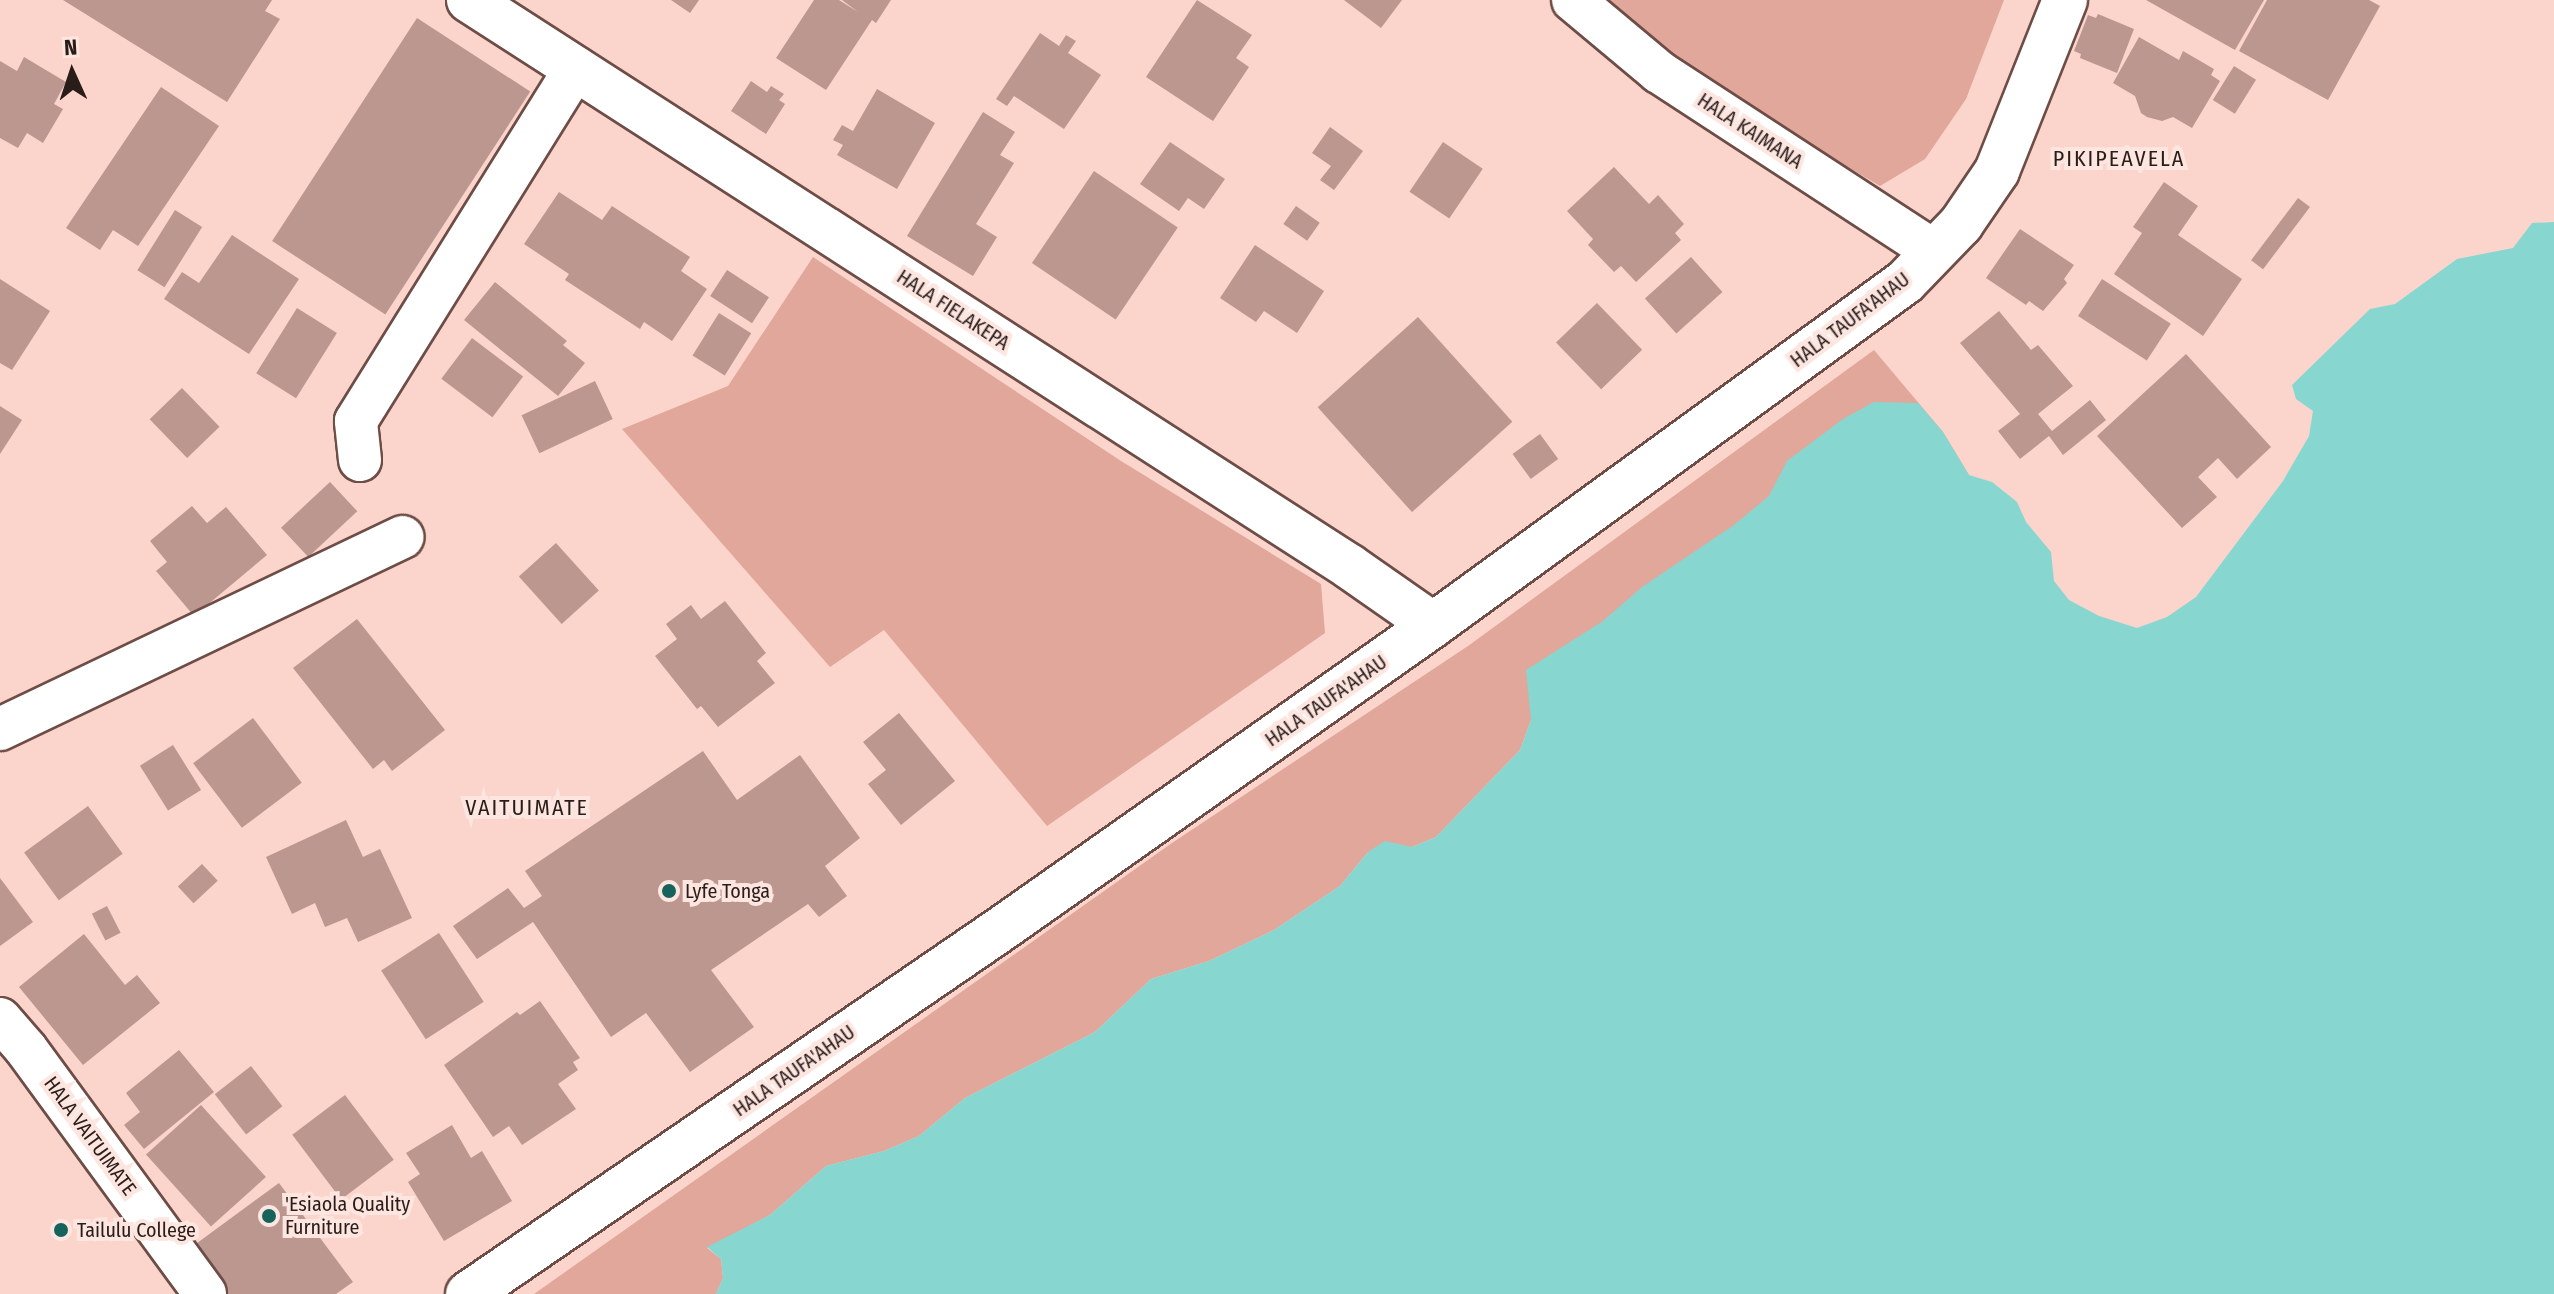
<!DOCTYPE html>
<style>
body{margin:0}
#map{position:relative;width:2554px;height:1294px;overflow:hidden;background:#fbd4cb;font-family:"Fira Sans Condensed",sans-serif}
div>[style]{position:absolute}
.green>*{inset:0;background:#e0a79a}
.water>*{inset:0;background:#87d7d0}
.building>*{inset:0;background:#bc978f;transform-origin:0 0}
.roads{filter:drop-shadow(2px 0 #6d4d46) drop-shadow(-2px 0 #6d4d46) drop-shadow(0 2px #6d4d46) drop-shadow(0 -2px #6d4d46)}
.street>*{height:42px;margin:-21px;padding:0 21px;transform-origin:21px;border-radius:21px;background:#fff}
.secondary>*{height:44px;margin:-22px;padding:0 22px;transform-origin:22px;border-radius:22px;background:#fff}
.primary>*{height:44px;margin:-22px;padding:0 22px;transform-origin:22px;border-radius:22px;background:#fff}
.dots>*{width:22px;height:22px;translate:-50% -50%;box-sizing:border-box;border:4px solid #fde5e0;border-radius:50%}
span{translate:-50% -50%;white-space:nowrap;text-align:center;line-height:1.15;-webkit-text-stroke:8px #fde5e0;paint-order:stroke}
.street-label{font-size:20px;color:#291c19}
.poi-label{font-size:20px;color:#291c19}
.left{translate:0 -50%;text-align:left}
.neighbourhood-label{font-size:22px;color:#291c19;letter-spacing:2px}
.north{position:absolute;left:32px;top:32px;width:80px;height:80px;-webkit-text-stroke:6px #fde5e0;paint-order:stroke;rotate:357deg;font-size:22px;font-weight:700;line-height:32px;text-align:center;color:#291c19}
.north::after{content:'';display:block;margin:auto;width:28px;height:36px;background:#291c19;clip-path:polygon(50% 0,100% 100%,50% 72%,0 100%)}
</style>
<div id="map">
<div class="green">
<i style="clip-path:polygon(1611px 0,2004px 0,1966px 99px,1925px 159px,1880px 186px,1674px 65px,1606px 9px)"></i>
<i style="clip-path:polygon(813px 257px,1121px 461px,1321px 584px,1325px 633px,1047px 826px,884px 630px,830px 667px,622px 429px,728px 386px)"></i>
<i style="clip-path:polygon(1874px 350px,1943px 432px,1969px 475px,1531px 720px,1520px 750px,1436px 837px,1412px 847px,1368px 852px,1340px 886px,1274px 930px,1209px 961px,1151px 979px,1095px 1032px,965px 1098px,919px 1136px,884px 1151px,826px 1166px,770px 1215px,707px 1248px,721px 1259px,723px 1278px,716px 1294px,534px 1294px,1172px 843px,1468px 646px)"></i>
</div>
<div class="water">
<i style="clip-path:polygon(2554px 222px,2554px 1294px,716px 1294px,723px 1278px,721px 1259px,707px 1247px,770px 1215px,826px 1166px,884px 1151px,919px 1136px,965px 1098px,1095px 1032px,1151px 979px,1209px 961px,1274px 930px,1340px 886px,1368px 852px,1385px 841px,1412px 847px,1436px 837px,1520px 750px,1531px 720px,1526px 670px,1603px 621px,1642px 587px,1734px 525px,1769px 496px,1787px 461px,1843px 419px,1874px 402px,1918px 403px,1943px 432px,1969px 475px,1992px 482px,2017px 502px,2026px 522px,2051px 552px,2054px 581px,2069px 600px,2099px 616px,2137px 628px,2167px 617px,2196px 597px,2283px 481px,2309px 436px,2313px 411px,2296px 399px,2292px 385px,2370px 309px,2395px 304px,2457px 259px,2513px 248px,2532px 223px)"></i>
</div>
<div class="building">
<i style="clip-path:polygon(63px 0,272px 0,265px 11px,280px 19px,227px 102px)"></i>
<i style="clip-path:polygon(671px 0,699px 0,690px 13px)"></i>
<i style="clip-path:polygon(814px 0,839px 0,858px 12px,842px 0,891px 0,876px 23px,872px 20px,826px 90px,776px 58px)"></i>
<i style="clip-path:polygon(1197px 0,1252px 35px,1236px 58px,1249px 67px,1213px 121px,1146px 77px)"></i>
<i style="clip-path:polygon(1344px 0,1402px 0,1381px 28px)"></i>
<i style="clip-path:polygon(2146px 0,2264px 0,2235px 50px)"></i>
<i style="clip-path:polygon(2267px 0,2369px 0,2380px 6px,2328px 100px,2239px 51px)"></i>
<i style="clip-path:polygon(2098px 14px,2134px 29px,2117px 73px,2080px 58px,2081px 54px,2074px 51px,2088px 15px,2096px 18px)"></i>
<i style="left:417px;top:18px;width:135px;height:266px;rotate:33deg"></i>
<i style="clip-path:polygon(1040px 33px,1059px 46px,1066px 35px,1076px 41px,1068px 53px,1101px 75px,1064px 129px,1014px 96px,1007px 106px,996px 99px)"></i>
<i style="clip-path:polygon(2139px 37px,2179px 60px,2183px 51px,2214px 69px,2211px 75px,2220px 81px,2192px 128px,2173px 117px,2162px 121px,2147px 117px,2141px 113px,2135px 96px,2113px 83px)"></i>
<i style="clip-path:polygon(24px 57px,66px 82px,54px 104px,63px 109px,43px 143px,27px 133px,18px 148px,0 138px,0 61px,17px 71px)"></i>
<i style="left:2234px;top:66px;width:26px;height:40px;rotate:32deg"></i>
<i style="clip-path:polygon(751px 81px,767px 92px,771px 86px,784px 94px,779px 100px,785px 104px,766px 134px,731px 111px)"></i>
<i style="clip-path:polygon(161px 87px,219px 126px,138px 246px,113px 230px,100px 250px,66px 228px)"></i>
<i style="clip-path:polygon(877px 89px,935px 123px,897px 189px,837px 155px,843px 145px,833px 140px,842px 125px,853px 131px)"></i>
<i style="clip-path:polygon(983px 112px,1015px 132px,1000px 155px,1014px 163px,976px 224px,997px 237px,973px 276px,907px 236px)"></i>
<i style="clip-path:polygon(1330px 127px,1363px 151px,1334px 190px,1320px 180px,1331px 166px,1312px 153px)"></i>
<i style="clip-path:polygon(1170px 142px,1225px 179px,1204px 209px,1188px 198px,1179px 211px,1140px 184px)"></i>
<i style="left:1443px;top:142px;width:48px;height:60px;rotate:34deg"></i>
<i style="clip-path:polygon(1614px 167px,1649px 204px,1658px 195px,1684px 224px,1675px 233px,1681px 240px,1636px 282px,1621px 266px,1614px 272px,1588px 245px,1593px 239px,1567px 211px)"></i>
<i style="left:1094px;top:171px;width:101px;height:111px;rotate:34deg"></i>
<i style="clip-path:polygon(2164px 182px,2198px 206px,2178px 235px,2242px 279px,2203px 336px,2114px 274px,2142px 233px,2133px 227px)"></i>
<i style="clip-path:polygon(559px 192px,602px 220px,612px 206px,690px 257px,681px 271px,707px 289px,672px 341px,644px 322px,640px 329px,565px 280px,569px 274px,524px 244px)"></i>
<i style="left:2298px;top:198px;width:15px;height:78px;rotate:37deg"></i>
<i style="left:1296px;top:206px;width:29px;height:22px;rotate:35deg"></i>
<i style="left:175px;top:210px;width:32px;height:71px;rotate:32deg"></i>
<i style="clip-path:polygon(2020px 229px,2074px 265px,2064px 279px,2067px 283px,2043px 311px,2029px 301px,2026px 305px,1986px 278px)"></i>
<i style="clip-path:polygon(232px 235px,299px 279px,249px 354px,164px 299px,182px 272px,199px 283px)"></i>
<i style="clip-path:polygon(1255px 245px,1324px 291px,1297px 333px,1264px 311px,1256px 322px,1220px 298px)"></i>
<i style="left:1691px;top:257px;width:47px;height:62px;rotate:48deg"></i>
<i style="left:727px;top:270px;width:50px;height:31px;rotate:33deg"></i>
<i style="clip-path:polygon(0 279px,50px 311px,12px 370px,0 363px)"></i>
<i style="left:2102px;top:279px;width:82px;height:44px;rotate:33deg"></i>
<i style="clip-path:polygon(495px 282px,567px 341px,563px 345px,585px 363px,558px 396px,464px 320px)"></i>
<i style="left:1597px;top:303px;width:65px;height:57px;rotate:46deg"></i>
<i style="left:297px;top:308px;width:47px;height:77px;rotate:32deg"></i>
<i style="clip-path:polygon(1999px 311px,2031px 350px,2038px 345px,2073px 386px,2038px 414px,2052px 431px,2090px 400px,2106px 420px,2063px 455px,2049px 436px,2020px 459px,1998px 431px,2020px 414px,1960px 343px)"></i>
<i style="left:719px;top:313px;width:38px;height:50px;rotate:32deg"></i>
<i style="left:1418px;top:317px;width:141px;height:135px;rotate:48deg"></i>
<i style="left:472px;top:338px;width:64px;height:51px;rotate:37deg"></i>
<i style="clip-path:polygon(2186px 354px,2271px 447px,2237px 479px,2218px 458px,2198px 477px,2217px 497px,2182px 528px,2097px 436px)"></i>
<i style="left:595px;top:381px;width:42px;height:81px;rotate:65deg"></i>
<i style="left:182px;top:388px;width:54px;height:45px;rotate:46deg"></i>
<i style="clip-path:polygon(0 406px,22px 420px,0 454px)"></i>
<i style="left:1540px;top:434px;width:31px;height:34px;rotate:54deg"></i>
<i style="left:330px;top:482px;width:40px;height:67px;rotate:47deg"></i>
<i style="clip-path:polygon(192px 506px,207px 523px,226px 507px,267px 555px,194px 616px,156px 571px,167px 562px,150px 541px)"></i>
<i style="left:556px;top:543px;width:64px;height:50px;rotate:48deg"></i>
<i style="clip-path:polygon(725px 601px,766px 653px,757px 661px,775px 683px,718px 727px,701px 706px,697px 709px,655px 656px,677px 639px,666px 624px,691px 605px,701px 619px)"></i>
<i style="clip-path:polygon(357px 619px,445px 730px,392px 771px,384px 760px,373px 769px,293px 668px)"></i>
<i style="clip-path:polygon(899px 713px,955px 781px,901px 825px,868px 784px,886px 770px,863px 742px)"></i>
<i style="left:253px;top:718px;width:81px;height:75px;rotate:53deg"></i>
<i style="left:173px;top:745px;width:53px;height:39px;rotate:58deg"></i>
<i style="clip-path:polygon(703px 751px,737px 800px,800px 755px,860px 838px,825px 866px,847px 896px,819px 917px,808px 904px,711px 970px,754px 1027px,690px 1072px,646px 1013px,611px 1037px,533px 922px,477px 959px,453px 926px,508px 888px,524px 908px,542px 896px,525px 871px)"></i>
<i style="left:88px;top:806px;width:59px;height:79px;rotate:54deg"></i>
<i style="clip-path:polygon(346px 820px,363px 857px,380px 849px,412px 918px,358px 942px,347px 918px,325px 927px,315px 903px,292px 914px,266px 857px)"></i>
<i style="left:202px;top:864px;width:23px;height:33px;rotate:47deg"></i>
<i style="clip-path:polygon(0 878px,33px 922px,0 946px)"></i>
<i style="left:107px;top:906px;width:30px;height:17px;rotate:63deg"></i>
<i style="left:439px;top:933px;width:82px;height:69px;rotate:57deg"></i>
<i style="clip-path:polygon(84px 934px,125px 985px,137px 975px,160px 1003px,83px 1065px,19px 987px)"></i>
<i style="clip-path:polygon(540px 1001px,580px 1058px,573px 1062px,578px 1070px,558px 1084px,576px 1109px,522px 1145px,509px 1126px,493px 1137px,444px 1065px,517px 1012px,520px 1015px)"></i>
<i style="clip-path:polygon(179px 1050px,214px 1092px,144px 1149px,124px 1125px,140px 1112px,126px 1093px)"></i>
<i style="left:251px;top:1066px;width:51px;height:46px;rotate:52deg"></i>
<i style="left:345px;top:1095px;width:81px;height:66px;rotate:53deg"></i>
<i style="left:201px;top:1105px;width:97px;height:74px;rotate:48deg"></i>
<i style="clip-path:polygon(452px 1125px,471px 1158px,482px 1151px,512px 1201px,444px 1241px,408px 1182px,420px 1174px,406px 1153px)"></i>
<i style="clip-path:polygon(279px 1183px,353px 1282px,336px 1294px,222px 1294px,189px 1249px)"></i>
</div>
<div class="roads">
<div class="street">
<i style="left:1573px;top:0;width:112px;rotate:39.9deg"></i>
<i style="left:1659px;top:72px;width:328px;rotate:33.1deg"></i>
<i style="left:360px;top:460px;width:39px;rotate:-96deg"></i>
<i style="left:356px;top:421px;width:416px;rotate:-58.1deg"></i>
<i style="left:0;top:729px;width:446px;rotate:-25.5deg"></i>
<i style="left:0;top:1019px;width:40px;rotate:49deg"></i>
<i style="left:26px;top:1049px;width:303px;rotate:53.8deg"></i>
</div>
<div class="secondary">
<i style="left:469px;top:0;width:1048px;rotate:32.76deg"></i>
<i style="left:1350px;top:567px;width:101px;rotate:34.9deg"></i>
</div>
<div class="primary">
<i style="left:468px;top:1294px;width:650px;rotate:-34.4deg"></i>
<i style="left:1004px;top:927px;width:525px;rotate:-35.14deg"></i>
<i style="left:1433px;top:625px;width:583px;rotate:-36.01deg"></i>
<i style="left:1905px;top:282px;width:81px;rotate:-46deg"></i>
<i style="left:1961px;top:224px;width:64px;rotate:-55.8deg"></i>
<i style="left:1997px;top:171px;width:184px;rotate:-68.3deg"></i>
</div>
</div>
<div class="dots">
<i style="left:669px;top:891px;background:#16635e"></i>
<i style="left:269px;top:1216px;background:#16635e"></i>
<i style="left:61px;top:1230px;background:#16635e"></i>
</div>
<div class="street-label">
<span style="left:1750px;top:131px;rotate:33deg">HALA KAIMANA</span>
<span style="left:953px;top:310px;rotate:33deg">HALA FIELAKEPA</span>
<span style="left:1850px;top:320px;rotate:-37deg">HALA TAUFA'AHAU</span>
<span style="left:1326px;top:701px;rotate:-35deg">HALA TAUFA'AHAU</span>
<span style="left:794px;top:1071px;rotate:-35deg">HALA TAUFA'AHAU</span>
<span style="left:90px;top:1136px;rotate:54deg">HALA VAITUIMATE</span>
</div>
<div class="poi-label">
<span class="left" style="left:685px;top:891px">Lyfe Tonga</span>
<span class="left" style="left:285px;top:1216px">'Esiaola Quality<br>Furniture</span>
<span class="left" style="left:77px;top:1230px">Tailulu College</span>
</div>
<div class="neighbourhood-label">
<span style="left:2119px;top:159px">PIKIPEAVELA</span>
<span style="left:527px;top:808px">VAITUIMATE</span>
</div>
<div class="north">N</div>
</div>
